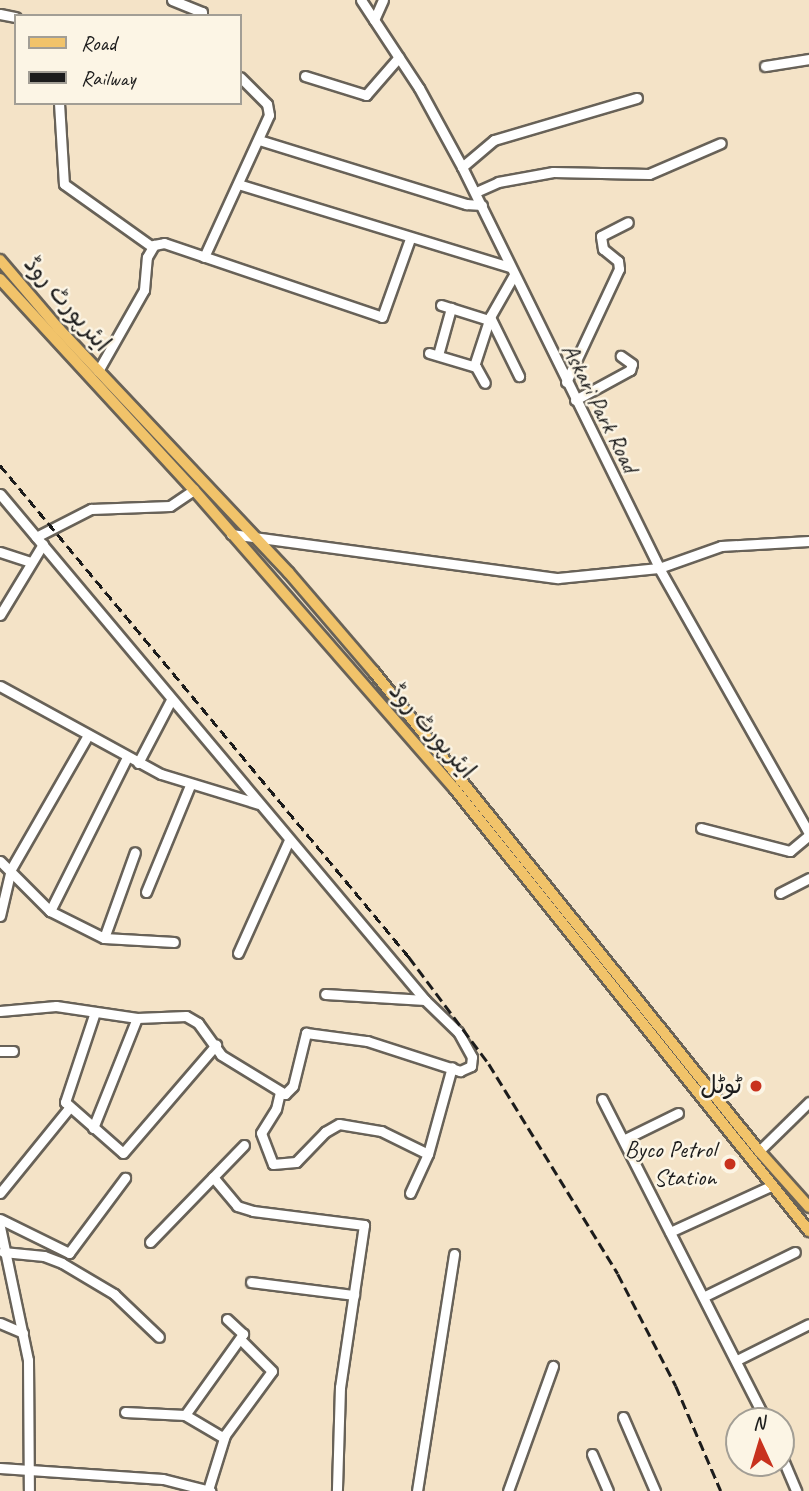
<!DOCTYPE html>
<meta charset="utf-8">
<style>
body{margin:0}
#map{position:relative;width:809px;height:1491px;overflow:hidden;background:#f4e3c7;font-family:Caveat,"Playpen Sans Arabic",sans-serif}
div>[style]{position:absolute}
.roads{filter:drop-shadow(2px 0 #686258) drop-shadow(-2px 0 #686258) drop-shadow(0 2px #686258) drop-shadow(0 -2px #686258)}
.minor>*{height:9px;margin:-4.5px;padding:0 4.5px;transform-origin:4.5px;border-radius:4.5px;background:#fff}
.major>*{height:10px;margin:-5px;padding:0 5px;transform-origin:5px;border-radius:5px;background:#f1c36a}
.rail>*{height:2.5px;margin-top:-1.25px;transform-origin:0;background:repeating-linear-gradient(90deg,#1c1c1c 0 10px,transparent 0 15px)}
.dots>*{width:19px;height:19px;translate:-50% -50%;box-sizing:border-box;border:4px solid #fcf5e5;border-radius:50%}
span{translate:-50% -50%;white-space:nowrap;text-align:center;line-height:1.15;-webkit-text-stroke:5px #fcf5e5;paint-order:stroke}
.street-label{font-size:24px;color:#1c1c1c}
.poi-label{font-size:24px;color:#1c1c1c}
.right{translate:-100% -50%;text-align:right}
.legend{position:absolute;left:14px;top:14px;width:228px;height:91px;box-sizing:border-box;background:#fcf5e5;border:2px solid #a29e95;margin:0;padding:9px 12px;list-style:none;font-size:21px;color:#1c1c1c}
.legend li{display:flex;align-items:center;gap:14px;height:35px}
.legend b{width:35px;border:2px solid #a29e95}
.north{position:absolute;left:725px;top:1407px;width:70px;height:70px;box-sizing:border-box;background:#fcf5e5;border:2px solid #a29e95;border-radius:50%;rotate:356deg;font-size:19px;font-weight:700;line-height:28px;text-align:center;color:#1c1c1c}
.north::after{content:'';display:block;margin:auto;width:24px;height:32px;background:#c8321e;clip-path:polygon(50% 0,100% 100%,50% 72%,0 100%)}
</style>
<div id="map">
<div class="roads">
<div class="minor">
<i style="left:172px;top:0;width:32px;rotate:22deg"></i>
<i style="left:202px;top:12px;width:4px;rotate:90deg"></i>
<i style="left:361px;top:0;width:105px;rotate:56.6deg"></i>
<i style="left:419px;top:88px;width:90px;rotate:61.4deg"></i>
<i style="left:462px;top:167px;width:447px;rotate:63.8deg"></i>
<i style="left:659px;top:568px;width:305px;rotate:60.5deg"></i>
<i style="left:0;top:14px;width:16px;rotate:11deg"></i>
<i style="left:374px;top:20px;width:22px;rotate:-66deg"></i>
<i style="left:765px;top:66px;width:45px;rotate:-9deg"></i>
<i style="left:305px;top:76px;width:64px;rotate:17.3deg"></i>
<i style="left:366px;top:95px;width:50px;rotate:-49deg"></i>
<i style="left:59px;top:103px;width:81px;rotate:86.5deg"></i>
<i style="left:64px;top:184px;width:107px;rotate:35.5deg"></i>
<i style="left:259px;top:140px;width:217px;rotate:17.2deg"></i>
<i style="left:466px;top:204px;width:16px;rotate:4deg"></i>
<i style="left:462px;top:167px;width:42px;rotate:-40.2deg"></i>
<i style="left:494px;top:140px;width:149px;rotate:-16.4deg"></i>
<i style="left:238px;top:184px;width:284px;rotate:17deg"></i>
<i style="left:476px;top:192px;width:24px;rotate:-24deg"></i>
<i style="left:498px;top:182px;width:56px;rotate:-10.3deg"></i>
<i style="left:553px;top:172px;width:96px;rotate:1.2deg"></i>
<i style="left:649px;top:174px;width:78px;rotate:-23.3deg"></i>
<i style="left:204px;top:257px;width:156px;rotate:-65.4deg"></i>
<i style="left:269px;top:115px;width:11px;rotate:-100deg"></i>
<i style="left:267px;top:104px;width:38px;rotate:-135deg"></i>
<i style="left:441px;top:305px;width:50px;rotate:17.4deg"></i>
<i style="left:490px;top:317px;width:66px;rotate:63.8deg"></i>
<i style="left:429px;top:353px;width:49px;rotate:16.6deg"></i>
<i style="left:476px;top:367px;width:18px;rotate:61deg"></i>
<i style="left:438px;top:355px;width:49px;rotate:-74.5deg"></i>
<i style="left:474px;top:366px;width:52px;rotate:-71.9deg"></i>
<i style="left:490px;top:317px;width:48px;rotate:-60.3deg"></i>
<i style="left:98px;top:371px;width:93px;rotate:-60.4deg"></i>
<i style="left:144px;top:290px;width:33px;rotate:-85deg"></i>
<i style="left:147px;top:257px;width:14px;rotate:-60deg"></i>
<i style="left:154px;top:245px;width:10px;rotate:-11deg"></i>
<i style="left:164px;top:243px;width:230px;rotate:18.7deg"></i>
<i style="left:382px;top:317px;width:83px;rotate:-70.3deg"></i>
<i style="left:566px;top:382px;width:125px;rotate:-64.9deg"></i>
<i style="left:619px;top:269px;width:8px;rotate:-97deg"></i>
<i style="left:618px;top:261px;width:19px;rotate:-141deg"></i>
<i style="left:603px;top:249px;width:13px;rotate:-99deg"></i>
<i style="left:601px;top:236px;width:30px;rotate:-27deg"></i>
<i style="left:575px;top:400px;width:63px;rotate:-28.6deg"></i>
<i style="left:630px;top:370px;width:6px;rotate:-72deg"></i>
<i style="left:632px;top:364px;width:14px;rotate:-144deg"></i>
<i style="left:0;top:494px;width:661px;rotate:49.97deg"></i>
<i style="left:231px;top:534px;width:330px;rotate:7.7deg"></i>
<i style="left:558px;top:578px;width:101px;rotate:-5.7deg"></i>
<i style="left:659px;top:568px;width:66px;rotate:-19.5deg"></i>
<i style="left:721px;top:546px;width:88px;rotate:-3.3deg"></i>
<i style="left:36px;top:537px;width:62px;rotate:-27deg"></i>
<i style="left:91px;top:509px;width:79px;rotate:-2.2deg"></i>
<i style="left:170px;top:506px;width:29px;rotate:-34deg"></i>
<i style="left:0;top:552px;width:33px;rotate:18deg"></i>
<i style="left:0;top:615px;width:83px;rotate:-58.8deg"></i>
<i style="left:0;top:686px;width:183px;rotate:28.7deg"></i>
<i style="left:161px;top:774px;width:102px;rotate:17deg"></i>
<i style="left:138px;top:763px;width:71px;rotate:-62.4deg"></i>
<i style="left:701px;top:828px;width:92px;rotate:14.5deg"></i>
<i style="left:790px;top:851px;width:25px;rotate:-40deg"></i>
<i style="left:0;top:861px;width:71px;rotate:45deg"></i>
<i style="left:50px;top:911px;width:60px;rotate:26.6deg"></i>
<i style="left:104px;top:938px;width:70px;rotate:3.3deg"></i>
<i style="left:146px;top:892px;width:116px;rotate:-67.6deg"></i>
<i style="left:780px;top:893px;width:33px;rotate:-27deg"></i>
<i style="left:50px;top:911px;width:172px;rotate:-63.4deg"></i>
<i style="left:0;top:916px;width:48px;rotate:-76.8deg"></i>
<i style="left:11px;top:869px;width:152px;rotate:-60.1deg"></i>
<i style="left:104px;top:938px;width:91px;rotate:-70.2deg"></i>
<i style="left:238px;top:953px;width:124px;rotate:-65.7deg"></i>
<i style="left:0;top:1011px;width:56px;rotate:-5.1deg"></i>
<i style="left:56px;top:1006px;width:82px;rotate:8.4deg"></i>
<i style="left:137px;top:1018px;width:49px;rotate:-2.3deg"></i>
<i style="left:186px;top:1016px;width:14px;rotate:30deg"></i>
<i style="left:198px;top:1023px;width:39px;rotate:54deg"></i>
<i style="left:221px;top:1055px;width:75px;rotate:31.4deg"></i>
<i style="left:285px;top:1094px;width:11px;rotate:-45deg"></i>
<i style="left:293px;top:1086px;width:55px;rotate:-76.2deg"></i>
<i style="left:306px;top:1033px;width:62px;rotate:7.5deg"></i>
<i style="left:367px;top:1041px;width:98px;rotate:17.9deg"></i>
<i style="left:460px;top:1071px;width:12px;rotate:-24deg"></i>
<i style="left:471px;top:1066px;width:9px;rotate:-84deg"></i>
<i style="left:472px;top:1057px;width:29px;rotate:-119deg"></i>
<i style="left:458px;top:1032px;width:46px;rotate:-135.9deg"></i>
<i style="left:425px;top:1000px;width:100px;rotate:-176.6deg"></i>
<i style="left:95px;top:1012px;width:95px;rotate:108.4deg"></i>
<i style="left:65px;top:1102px;width:77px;rotate:41.3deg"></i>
<i style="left:123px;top:1153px;width:143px;rotate:-49.3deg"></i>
<i style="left:0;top:1051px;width:13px"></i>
<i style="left:280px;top:1092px;width:17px;rotate:103deg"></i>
<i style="left:276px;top:1109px;width:28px;rotate:122deg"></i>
<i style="left:261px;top:1133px;width:33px;rotate:69deg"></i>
<i style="left:273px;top:1164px;width:23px;rotate:-5deg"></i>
<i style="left:296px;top:1162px;width:42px;rotate:-46deg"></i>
<i style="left:325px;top:1132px;width:16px;rotate:-30deg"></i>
<i style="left:339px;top:1124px;width:43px;rotate:9.5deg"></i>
<i style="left:381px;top:1131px;width:52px;rotate:26.1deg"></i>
<i style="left:602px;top:1099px;width:361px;rotate:63deg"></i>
<i style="left:93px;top:1128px;width:118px;rotate:-68.2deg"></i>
<i style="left:625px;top:1139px;width:59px;rotate:-26.1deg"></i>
<i style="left:759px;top:1151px;width:70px;rotate:-44.4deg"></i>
<i style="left:213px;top:1177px;width:38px;rotate:50deg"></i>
<i style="left:237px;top:1206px;width:17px;rotate:17deg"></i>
<i style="left:253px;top:1211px;width:112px;rotate:7.2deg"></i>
<i style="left:364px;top:1225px;width:164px;rotate:98.4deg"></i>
<i style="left:340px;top:1387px;width:104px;rotate:91.7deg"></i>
<i style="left:0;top:1193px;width:109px;rotate:-50.9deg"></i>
<i style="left:410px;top:1193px;width:43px;rotate:-65.2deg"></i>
<i style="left:428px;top:1154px;width:90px;rotate:-74.6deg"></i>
<i style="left:0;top:1219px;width:77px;rotate:26.2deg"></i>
<i style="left:69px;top:1253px;width:94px;rotate:-53.3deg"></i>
<i style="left:0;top:1227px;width:136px;rotate:78.1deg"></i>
<i style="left:28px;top:1360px;width:131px;rotate:89.6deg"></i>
<i style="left:670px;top:1232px;width:111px;rotate:-24.5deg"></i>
<i style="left:150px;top:1242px;width:135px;rotate:-45.9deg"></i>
<i style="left:3px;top:1252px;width:41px;rotate:5.6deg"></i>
<i style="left:44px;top:1256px;width:19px;rotate:21deg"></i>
<i style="left:62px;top:1263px;width:61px;rotate:30.8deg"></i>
<i style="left:114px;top:1294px;width:62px;rotate:43.7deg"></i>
<i style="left:251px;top:1282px;width:104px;rotate:7.2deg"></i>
<i style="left:705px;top:1296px;width:100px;rotate:-26.1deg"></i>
<i style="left:0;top:1323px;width:25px;rotate:23deg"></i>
<i style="left:737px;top:1360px;width:80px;rotate:-26.6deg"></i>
<i style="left:125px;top:1412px;width:60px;rotate:2.9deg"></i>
<i style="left:185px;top:1415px;width:45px;rotate:30.5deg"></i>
<i style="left:185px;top:1415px;width:100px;rotate:-54.4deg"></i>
<i style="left:243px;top:1334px;width:22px;rotate:-137deg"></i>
<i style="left:623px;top:1417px;width:81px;rotate:66.6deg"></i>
<i style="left:592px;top:1454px;width:40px;rotate:66.6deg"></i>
<i style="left:781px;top:1455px;width:39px;rotate:67deg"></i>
<i style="left:0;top:1468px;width:163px;rotate:3.9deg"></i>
<i style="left:163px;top:1479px;width:49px;rotate:14.3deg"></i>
<i style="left:208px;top:1490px;width:58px;rotate:-72.8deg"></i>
<i style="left:225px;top:1435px;width:79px;rotate:-53.7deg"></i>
<i style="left:272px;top:1371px;width:45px;rotate:-135deg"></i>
<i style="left:417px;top:1491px;width:240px;rotate:-81.1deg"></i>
<i style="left:508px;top:1491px;width:133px;rotate:-70.2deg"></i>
</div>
<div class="major">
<i style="left:0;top:260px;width:91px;rotate:49.5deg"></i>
<i style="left:59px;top:329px;width:335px;rotate:46.7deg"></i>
<i style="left:289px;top:573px;width:130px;rotate:49.4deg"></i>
<i style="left:374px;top:672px;width:615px;rotate:51.21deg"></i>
<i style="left:759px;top:1151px;width:75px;rotate:48.2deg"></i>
<i style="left:0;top:279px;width:287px;rotate:47.4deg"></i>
<i style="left:194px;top:490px;width:395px;rotate:48.9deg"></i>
<i style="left:454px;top:788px;width:568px;rotate:51.29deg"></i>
</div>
</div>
<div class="rail">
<i style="left:0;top:465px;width:640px;rotate:50.26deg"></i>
<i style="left:409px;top:957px;width:134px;rotate:53.2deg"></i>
<i style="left:489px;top:1064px;width:246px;rotate:58.4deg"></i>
<i style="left:618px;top:1274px;width:126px;rotate:62.6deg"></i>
<i style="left:676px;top:1386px;width:114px;rotate:66.8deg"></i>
</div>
<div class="dots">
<i style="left:756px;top:1086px;background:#c8321e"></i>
<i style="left:730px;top:1164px;background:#c8321e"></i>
</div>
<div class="street-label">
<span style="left:67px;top:304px;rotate:49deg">ایئرپورٹ روڈ</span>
<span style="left:600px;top:408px;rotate:63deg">Askari Park Road</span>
<span style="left:432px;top:731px;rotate:49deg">ایئرپورٹ روڈ</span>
</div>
<div class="poi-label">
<span class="right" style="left:742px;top:1086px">ٹوٹل</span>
<span class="right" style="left:716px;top:1164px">Byco Petrol<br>Station</span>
</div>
<ul class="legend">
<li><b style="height:9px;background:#f1c36a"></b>Road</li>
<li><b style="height:9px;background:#1c1c1c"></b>Railway</li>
</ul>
<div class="north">N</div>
</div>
